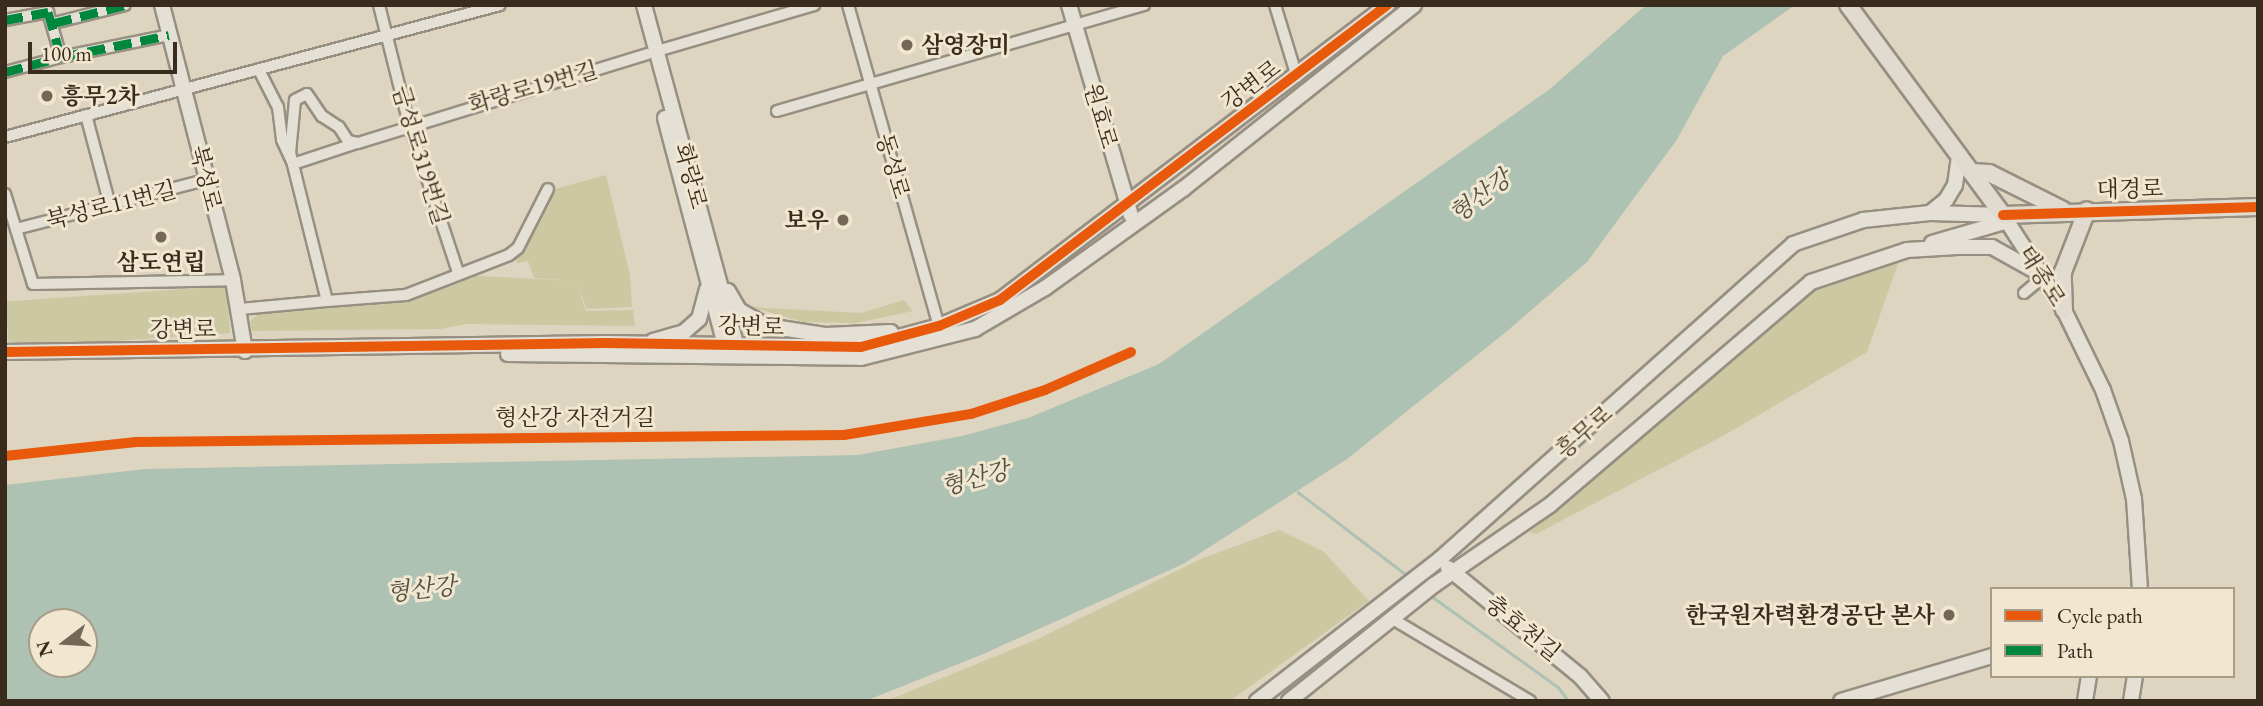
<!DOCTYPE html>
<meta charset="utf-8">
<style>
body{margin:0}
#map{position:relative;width:2263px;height:706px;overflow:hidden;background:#ded5c1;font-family:"EB Garamond","Noto Serif KR",serif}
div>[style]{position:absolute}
.green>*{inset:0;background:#ccc8a2;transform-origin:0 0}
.water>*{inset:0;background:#adc2b3}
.stream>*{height:2.5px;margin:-1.25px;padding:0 1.25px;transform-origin:1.25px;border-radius:1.25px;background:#adc2b3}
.roads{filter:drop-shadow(2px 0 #968f82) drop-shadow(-2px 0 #968f82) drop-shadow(0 2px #968f82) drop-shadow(0 -2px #968f82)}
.street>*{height:10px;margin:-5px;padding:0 5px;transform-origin:5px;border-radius:5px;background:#e5e0d6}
.secondary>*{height:14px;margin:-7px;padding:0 7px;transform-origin:7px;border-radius:7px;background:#e5e0d6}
.primary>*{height:16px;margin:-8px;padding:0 8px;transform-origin:8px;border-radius:8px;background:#e1dbcf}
.quiet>*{height:9px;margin-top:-4.5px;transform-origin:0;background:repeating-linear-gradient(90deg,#00873e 0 18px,transparent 0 27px)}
.cycleway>*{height:10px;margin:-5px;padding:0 5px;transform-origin:5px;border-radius:5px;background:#e8590c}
.dots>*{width:19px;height:19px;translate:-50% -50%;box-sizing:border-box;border:4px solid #f1e6cf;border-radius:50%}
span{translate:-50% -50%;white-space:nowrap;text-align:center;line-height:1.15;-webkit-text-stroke:6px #f1e6cf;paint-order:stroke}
.poi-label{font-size:23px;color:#3a2c1d;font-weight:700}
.left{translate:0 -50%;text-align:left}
.right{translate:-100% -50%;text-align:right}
.street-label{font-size:23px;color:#3a2c1d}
.water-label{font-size:24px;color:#525041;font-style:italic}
.frame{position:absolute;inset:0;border:7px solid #3a2c1d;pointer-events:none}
.legend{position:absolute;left:1990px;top:587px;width:245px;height:91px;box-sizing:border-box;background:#f1e6cf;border:2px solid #a89c88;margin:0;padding:9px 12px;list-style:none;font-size:21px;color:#3a2c1d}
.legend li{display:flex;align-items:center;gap:14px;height:35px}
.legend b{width:35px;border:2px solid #a89c88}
.north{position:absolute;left:28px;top:608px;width:70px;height:70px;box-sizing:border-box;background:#f1e6cf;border:2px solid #a89c88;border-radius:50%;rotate:253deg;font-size:19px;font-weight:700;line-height:28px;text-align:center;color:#3a2c1d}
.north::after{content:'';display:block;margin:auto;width:24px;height:32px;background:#736756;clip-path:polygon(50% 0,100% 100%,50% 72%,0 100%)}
.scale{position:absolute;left:28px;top:42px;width:149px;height:32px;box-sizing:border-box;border:4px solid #3a2c1d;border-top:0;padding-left:9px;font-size:21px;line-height:24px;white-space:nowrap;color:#3a2c1d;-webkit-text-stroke:5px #f1e6cf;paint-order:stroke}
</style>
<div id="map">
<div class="green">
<i style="clip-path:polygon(606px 175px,630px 275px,632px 307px,587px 309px,576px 283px,586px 311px,633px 310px,635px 326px,467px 324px,440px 329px,252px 331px,250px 321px,262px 311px,420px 296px,463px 275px,576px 281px,534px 278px,528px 261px,517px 263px,515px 255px,525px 246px,551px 190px)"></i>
<i style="clip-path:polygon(1900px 258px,1867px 352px,1721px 437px,1536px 534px,1530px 532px,1814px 285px)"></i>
<i style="left:227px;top:286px;width:47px;height:222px;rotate:86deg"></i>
<i style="clip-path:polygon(904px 300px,913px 311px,856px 323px,804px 322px,750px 307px,861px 313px)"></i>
<i style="clip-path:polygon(1279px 530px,1323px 551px,1369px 601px,1230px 701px,886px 701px,1040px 638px,1203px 558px)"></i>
</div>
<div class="water">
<i style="clip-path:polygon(evenodd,1646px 5px,1795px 5px,1723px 56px,1676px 141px,1587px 262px,1506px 332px,1347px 459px,1183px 564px,981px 655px,865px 701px,5px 701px,5px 485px,145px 469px,858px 455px,962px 436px,1028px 418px,1159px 364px,1550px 89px,1646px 5px,42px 622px,84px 622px,84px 664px,42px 664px,42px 622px)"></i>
</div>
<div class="stream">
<i style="left:1298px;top:492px;width:140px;rotate:37.4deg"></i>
<i style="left:1430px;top:595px;width:158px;rotate:35.7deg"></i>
<i style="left:1558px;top:687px;width:18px;rotate:52deg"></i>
</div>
<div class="roads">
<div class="street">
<i style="left:379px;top:5px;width:123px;rotate:75.9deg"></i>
<i style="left:409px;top:124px;width:156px;rotate:71.7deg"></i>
<i style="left:848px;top:5px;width:334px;rotate:74.2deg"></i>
<i style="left:1275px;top:5px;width:75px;rotate:73deg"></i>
<i style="left:5px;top:20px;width:44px;rotate:-10.5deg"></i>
<i style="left:48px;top:12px;width:47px;rotate:73.9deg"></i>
<i style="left:61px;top:57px;width:110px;rotate:-11.5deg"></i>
<i style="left:54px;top:23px;width:73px;rotate:-14.2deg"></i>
<i style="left:657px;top:51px;width:164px;rotate:-16.3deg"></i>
<i style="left:5px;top:72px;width:58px;rotate:-15deg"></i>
<i style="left:260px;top:72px;width:39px;rotate:63deg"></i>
<i style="left:278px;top:107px;width:33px;rotate:83deg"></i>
<i style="left:282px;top:140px;width:26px;rotate:65deg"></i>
<i style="left:293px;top:164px;width:67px;rotate:-18.2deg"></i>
<i style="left:777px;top:111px;width:382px;rotate:-16.1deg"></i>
<i style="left:86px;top:115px;width:93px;rotate:75.1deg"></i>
<i style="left:5px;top:137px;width:512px;rotate:-14.93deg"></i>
<i style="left:5px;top:194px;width:94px;rotate:72.7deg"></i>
<i style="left:33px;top:284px;width:200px;rotate:-1.1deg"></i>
<i style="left:16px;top:229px;width:196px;rotate:-14.5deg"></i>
<i style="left:2024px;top:293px;width:26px;rotate:-40deg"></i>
<i style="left:327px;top:301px;width:79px;rotate:-4.3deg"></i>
<i style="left:406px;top:295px;width:110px;rotate:-21.2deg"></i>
<i style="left:509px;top:255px;width:11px;rotate:-38deg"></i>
<i style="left:518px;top:248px;width:66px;rotate:-63deg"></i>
<i style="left:240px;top:309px;width:87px;rotate:-5.3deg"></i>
<i style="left:327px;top:301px;width:153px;rotate:-104deg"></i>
<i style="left:290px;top:153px;width:53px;rotate:-84.6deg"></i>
<i style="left:295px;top:100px;width:13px;rotate:-27deg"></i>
<i style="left:307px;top:94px;width:27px;rotate:56deg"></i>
<i style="left:322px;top:116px;width:20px;rotate:33deg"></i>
<i style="left:339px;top:127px;width:17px;rotate:57deg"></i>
<i style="left:348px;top:141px;width:10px;rotate:11deg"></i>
<i style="left:358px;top:143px;width:303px;rotate:-17.1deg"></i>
<i style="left:1391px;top:618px;width:162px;rotate:30.8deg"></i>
</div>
<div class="secondary">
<i style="left:162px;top:5px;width:284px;rotate:75.5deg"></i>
<i style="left:233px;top:280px;width:72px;rotate:80.4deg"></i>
<i style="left:644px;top:5px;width:363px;rotate:74.8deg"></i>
<i style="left:1069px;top:5px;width:219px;rotate:73.6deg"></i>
<i style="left:665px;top:118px;width:242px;rotate:75.2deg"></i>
<i style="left:1930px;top:213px;width:73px;rotate:1.6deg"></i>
<i style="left:2003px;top:215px;width:113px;rotate:57.3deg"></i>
<i style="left:2064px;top:310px;width:89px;rotate:64deg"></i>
<i style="left:2103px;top:390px;width:54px;rotate:70.6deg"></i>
<i style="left:2121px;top:441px;width:59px;rotate:77.4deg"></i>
<i style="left:2134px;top:499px;width:90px;rotate:86.2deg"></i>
<i style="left:1932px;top:243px;width:79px;rotate:-16.1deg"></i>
<i style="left:728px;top:291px;width:22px;rotate:60deg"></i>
<i style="left:739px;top:310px;width:32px;rotate:30deg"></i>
<i style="left:767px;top:326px;width:60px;rotate:8.7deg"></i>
<i style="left:826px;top:335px;width:65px;rotate:-2.6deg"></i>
<i style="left:653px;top:341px;width:32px;rotate:-16deg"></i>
<i style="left:684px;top:332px;width:20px;rotate:-41deg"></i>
<i style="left:699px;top:319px;width:31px;rotate:-75deg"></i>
<i style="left:5px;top:352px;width:600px;rotate:-0.86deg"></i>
<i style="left:605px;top:343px;width:256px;rotate:0.9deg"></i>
<i style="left:861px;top:347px;width:81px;rotate:-15.1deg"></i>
<i style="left:939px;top:326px;width:66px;rotate:-23.1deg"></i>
<i style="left:1000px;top:300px;width:487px;rotate:-37.3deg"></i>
<i style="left:508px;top:354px;width:353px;rotate:0.6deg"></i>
<i style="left:861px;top:358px;width:118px;rotate:-14.3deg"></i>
<i style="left:975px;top:329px;width:81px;rotate:-30.4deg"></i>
<i style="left:1045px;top:288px;width:170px;rotate:-35.7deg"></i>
<i style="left:1183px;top:189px;width:295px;rotate:-38.5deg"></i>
<i style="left:1448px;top:568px;width:171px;rotate:39.3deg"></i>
<i style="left:1580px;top:676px;width:33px;rotate:49deg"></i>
<i style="left:1257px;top:701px;width:232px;rotate:-37.8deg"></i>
<i style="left:1440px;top:559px;width:473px;rotate:-41.7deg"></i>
<i style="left:1793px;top:244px;width:74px;rotate:-18.9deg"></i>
<i style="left:1863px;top:220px;width:67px;rotate:-6deg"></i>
<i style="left:1930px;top:213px;width:21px;rotate:-39deg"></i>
<i style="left:1946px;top:200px;width:17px;rotate:-59deg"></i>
<i style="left:1955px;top:185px;width:30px;rotate:-82deg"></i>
<i style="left:1289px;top:701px;width:186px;rotate:-38.7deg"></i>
<i style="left:1434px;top:585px;width:141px;rotate:-34.6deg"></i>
<i style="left:1550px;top:505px;width:343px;rotate:-40.5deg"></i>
<i style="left:1811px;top:282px;width:101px;rotate:-18.4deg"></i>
<i style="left:1907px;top:250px;width:50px;rotate:-3.4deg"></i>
<i style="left:1957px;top:247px;width:35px"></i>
<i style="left:1992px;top:247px;width:60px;rotate:29.1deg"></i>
<i style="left:1841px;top:701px;width:158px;rotate:-16.6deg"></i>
<i style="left:2085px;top:701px;width:25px;rotate:-81deg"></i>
<i style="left:2131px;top:701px;width:25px;rotate:-81deg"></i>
</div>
<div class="primary">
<i style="left:1848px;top:5px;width:261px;rotate:53.6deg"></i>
<i style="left:2003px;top:215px;width:255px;rotate:-1.8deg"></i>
<i style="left:1971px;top:172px;width:18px;rotate:3deg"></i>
<i style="left:1989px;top:173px;width:83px;rotate:26.6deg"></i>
<i style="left:2064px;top:310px;width:38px;rotate:-92deg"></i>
<i style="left:2063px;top:272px;width:66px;rotate:-68.8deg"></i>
</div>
</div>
<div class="quiet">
<i style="left:5px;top:20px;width:44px;rotate:-10.5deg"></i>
<i style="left:48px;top:12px;width:47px;rotate:73.9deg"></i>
<i style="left:61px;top:57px;width:110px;rotate:-11.5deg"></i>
<i style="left:54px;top:23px;width:73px;rotate:-14.2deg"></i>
<i style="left:5px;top:72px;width:58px;rotate:-15deg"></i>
</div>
<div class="cycleway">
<i style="left:2003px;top:215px;width:255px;rotate:-1.8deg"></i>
<i style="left:5px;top:352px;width:600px;rotate:-0.86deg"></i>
<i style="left:605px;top:343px;width:256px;rotate:0.9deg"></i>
<i style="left:861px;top:347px;width:81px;rotate:-15.1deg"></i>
<i style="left:939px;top:326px;width:66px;rotate:-23.1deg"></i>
<i style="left:1000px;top:300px;width:487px;rotate:-37.3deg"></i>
<i style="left:5px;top:456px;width:132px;rotate:-6.1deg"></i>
<i style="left:136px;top:442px;width:708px;rotate:-0.57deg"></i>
<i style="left:844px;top:435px;width:129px;rotate:-9.4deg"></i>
<i style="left:971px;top:414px;width:78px;rotate:-18deg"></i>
<i style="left:1045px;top:390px;width:94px;rotate:-23.8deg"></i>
</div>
<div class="dots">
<i style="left:907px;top:45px;background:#736756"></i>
<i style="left:47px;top:96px;background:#736756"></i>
<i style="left:843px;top:220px;background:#736756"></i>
<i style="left:161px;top:237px;background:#736756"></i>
<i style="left:1949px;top:615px;background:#736756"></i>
</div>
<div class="poi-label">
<span class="left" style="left:921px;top:45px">삼영장미</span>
<span class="left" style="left:61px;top:96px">흥무2차</span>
<span class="right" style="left:829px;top:220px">보우</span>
<span style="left:161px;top:262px">삼도연립</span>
<span class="right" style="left:1935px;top:615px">한국원자력환경공단 본사</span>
</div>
<div class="street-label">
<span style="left:1251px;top:85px;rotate:-37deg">강변로</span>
<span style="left:533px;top:87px;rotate:-16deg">화랑로19번길</span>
<span style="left:1101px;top:116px;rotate:74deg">원효로</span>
<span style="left:421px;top:155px;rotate:73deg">금성로319번길</span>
<span style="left:893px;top:166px;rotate:74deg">동성로</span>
<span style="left:691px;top:176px;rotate:75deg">화랑로</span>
<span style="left:206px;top:178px;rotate:76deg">북성로</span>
<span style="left:2130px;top:189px;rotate:-1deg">대경로</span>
<span style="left:111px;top:205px;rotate:-14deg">북성로11번길</span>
<span style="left:2042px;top:276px;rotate:58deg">태종로</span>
<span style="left:751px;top:326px;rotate:2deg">강변로</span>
<span style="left:183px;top:329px">강변로</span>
<span style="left:575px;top:417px">형산강 자전거길</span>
<span style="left:1584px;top:432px;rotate:-41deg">흥무로</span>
<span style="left:1523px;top:628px;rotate:39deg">충효천길</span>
</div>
<div class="water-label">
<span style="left:1480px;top:196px;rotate:-37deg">형산강</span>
<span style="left:975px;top:478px;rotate:-15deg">형산강</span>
<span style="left:421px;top:589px;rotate:-6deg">형산강</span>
</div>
<div class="frame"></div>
<ul class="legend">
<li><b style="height:9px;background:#e8590c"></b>Cycle path</li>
<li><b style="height:9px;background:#00873e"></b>Path</li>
</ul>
<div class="north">N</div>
<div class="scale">100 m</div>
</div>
